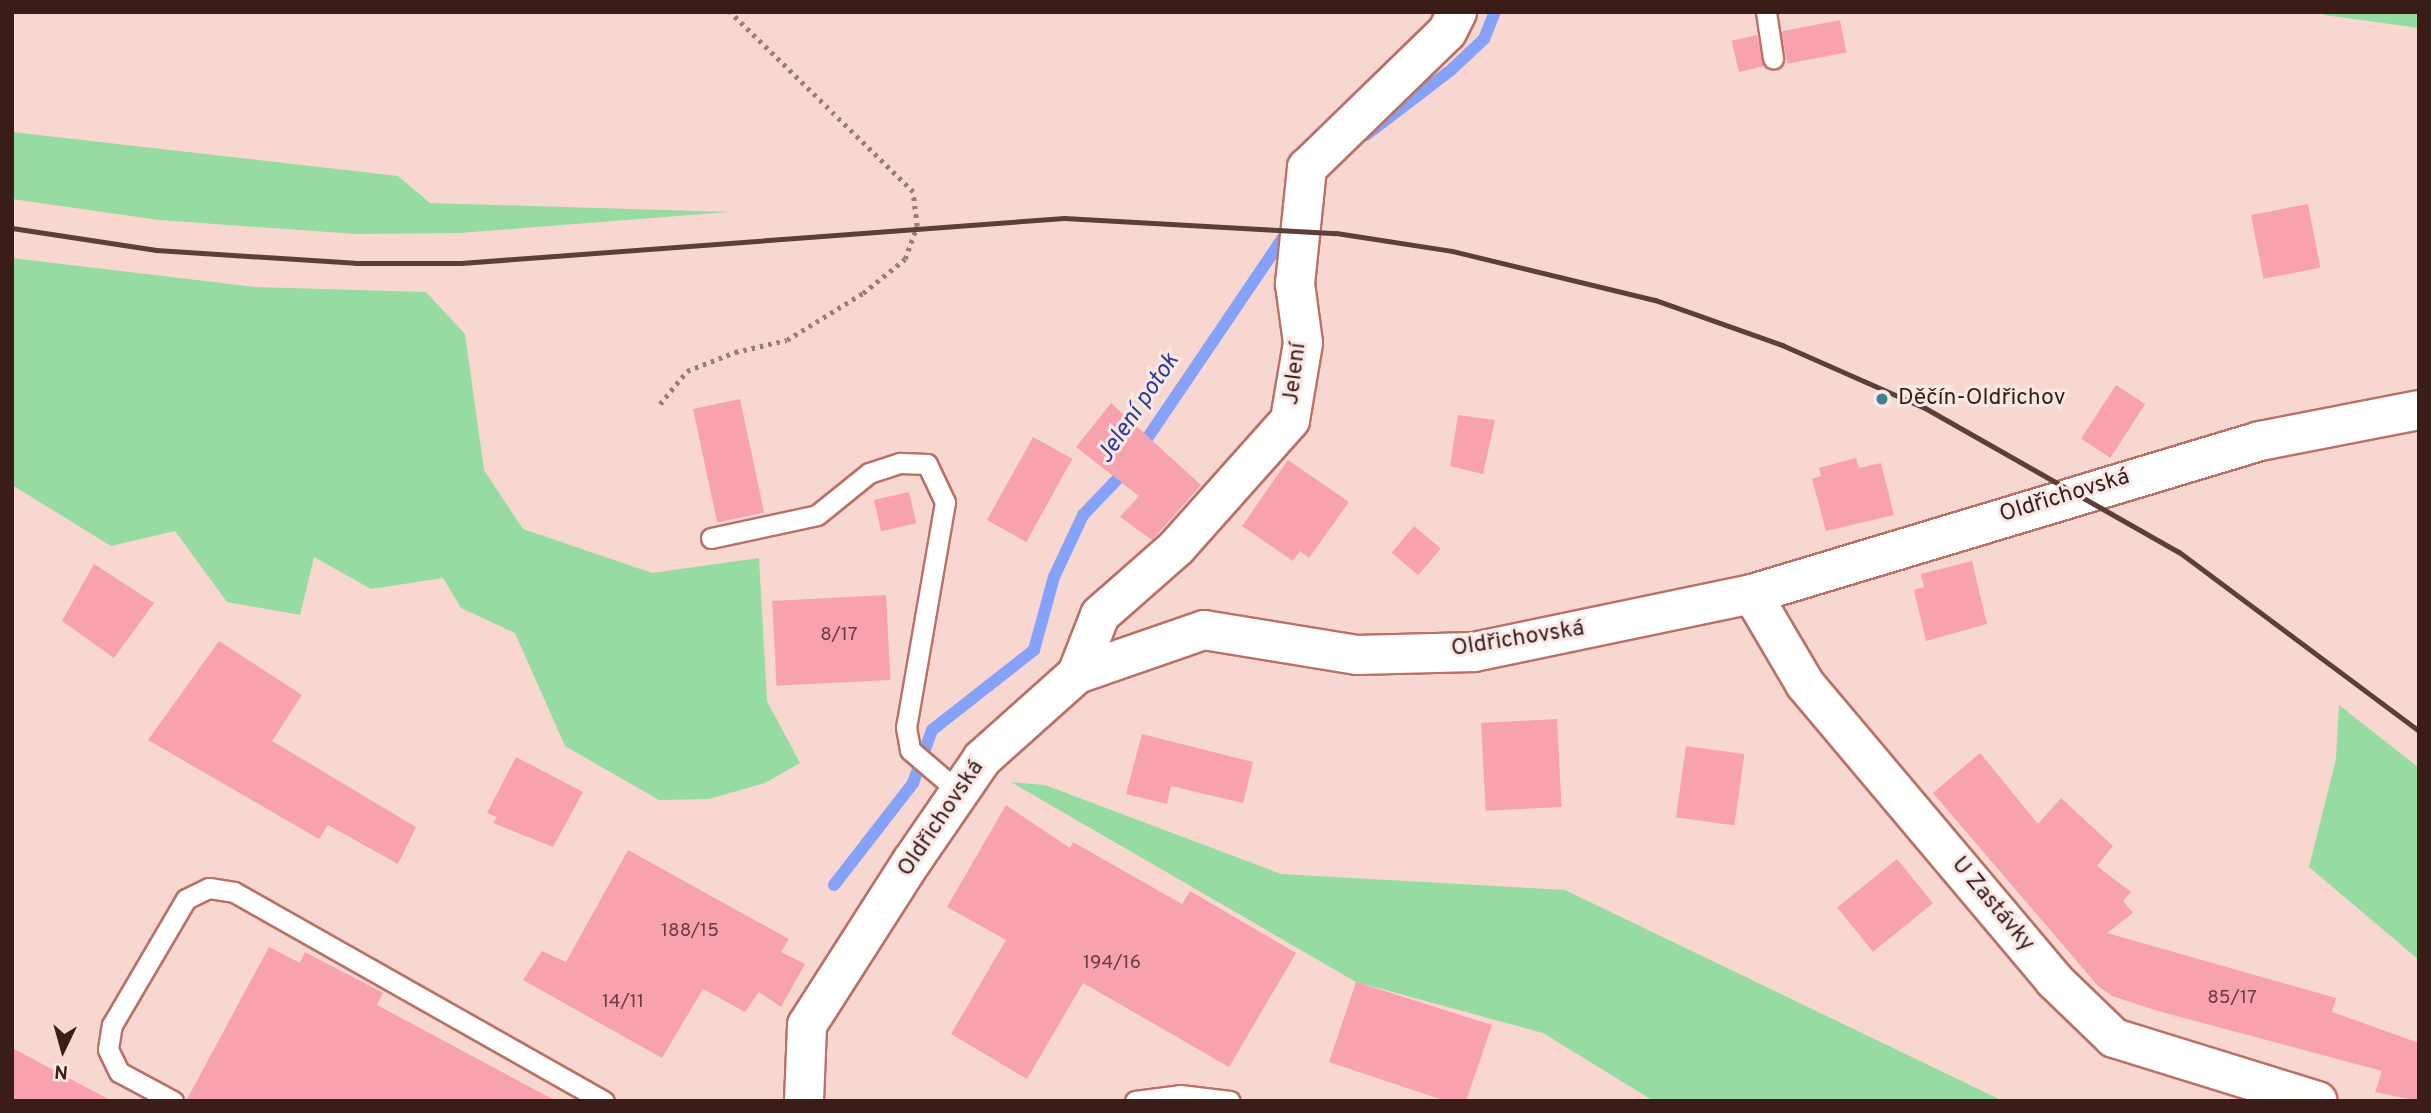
<!DOCTYPE html>
<meta charset="utf-8">
<style>
body{margin:0}
#map{position:relative;width:2431px;height:1113px;overflow:hidden;background:#f8d7d1;font-family:Overpass,sans-serif}
div>[style]{position:absolute}
.green>*{inset:0;background:#95dba2}
.stream>*{height:12px;margin:-6px;padding:0 6px;transform-origin:6px;border-radius:6px;background:#85a1f8}
.building>*{inset:0;background:#f8a1af;transform-origin:0 0}
.path>*{height:4.5px;margin-top:-2.25px;transform-origin:0;background:repeating-linear-gradient(90deg,#9c7c77 0 3.5px,transparent 0 8.5px)}
.roads{filter:drop-shadow(2px 0 #bc7166) drop-shadow(-2px 0 #bc7166) drop-shadow(0 2px #bc7166) drop-shadow(0 -2px #bc7166)}
.lane>*{height:19px;margin:-9.5px;padding:0 9.5px;transform-origin:9.5px;border-radius:9.5px;background:#fff}
.street>*{height:38px;margin:-19px;padding:0 19px;transform-origin:19px;border-radius:19px;background:#fff}
.rail>*{height:5px;margin:-2.5px;padding:0 2.5px;transform-origin:2.5px;border-radius:2.5px;background:#5d3f3a}
.dots>*{width:19px;height:19px;translate:-50% -50%;box-sizing:border-box;border:4px solid #fae8e5;border-radius:50%}
span{translate:-50% -50%;white-space:nowrap;text-align:center;line-height:1.15;-webkit-text-stroke:6px #fae8e5;paint-order:stroke}
.number-label{font-size:19px;color:#6a3d3e}
.number-label span{-webkit-text-stroke-width:0}
.street-label{font-size:23px;color:#3a1c18}
.poi-label{font-size:23px;color:#3a1c18}
.left{translate:0 -50%;text-align:left}
.water-label{font-size:24px;color:#283c9e;font-style:italic}
.frame{position:absolute;inset:0;border:14px solid #3a1c18;pointer-events:none}
.north{position:absolute;left:28px;top:1015px;width:70px;height:70px;-webkit-text-stroke:5px #fae8e5;paint-order:stroke;rotate:185deg;font-size:19px;font-weight:700;line-height:28px;text-align:center;color:#3a1c18}
.north::after{content:'';display:block;margin:auto;width:24px;height:32px;background:#3a1c18;clip-path:polygon(50% 0,100% 100%,50% 72%,0 100%)}
</style>
<div id="map">
<div class="green">
<i style="clip-path:polygon(2324px 12px,2419px 12px,2419px 28px,2324px 15px)"></i>
<i style="clip-path:polygon(12px 132px,398px 176px,430px 203px,729px 212px,460px 233px,356px 234px,159px 220px,12px 199px)"></i>
<i style="clip-path:polygon(12px 258px,255px 287px,426px 292px,465px 334px,484px 470px,523px 529px,652px 573px,759px 558px,767px 701px,800px 763px,765px 783px,709px 799px,659px 800px,565px 746px,515px 633px,461px 608px,443px 578px,371px 589px,314px 557px,300px 615px,227px 602px,175px 531px,111px 546px,12px 485px)"></i>
<i style="clip-path:polygon(2339px 705px,2419px 768px,2419px 960px,2309px 867px,2336px 759px)"></i>
<i style="clip-path:polygon(1011px 782px,1045px 785px,1281px 874px,1565px 890px,2003px 1101px,1652px 1100px,1543px 1033px,1356px 982px)"></i>
</div>
<div class="stream">
<i style="left:1366px;top:135px;width:107px;rotate:-37.4deg"></i>
<i style="left:1451px;top:70px;width:45px;rotate:-43.2deg"></i>
<i style="left:1484px;top:39px;width:29px;rotate:-68deg"></i>
<i style="left:1140px;top:449px;width:266px;rotate:-55.9deg"></i>
<i style="left:834px;top:885px;width:129px;rotate:-52.2deg"></i>
<i style="left:913px;top:783px;width:56px;rotate:-70.3deg"></i>
<i style="left:932px;top:730px;width:130px;rotate:-38.1deg"></i>
<i style="left:1034px;top:650px;width:76px;rotate:-74.7deg"></i>
<i style="left:1054px;top:577px;width:68px;rotate:-64.9deg"></i>
<i style="left:1083px;top:515px;width:66px;rotate:-46.2deg"></i>
</div>
<div class="building">
<i style="left:1840px;top:20px;width:33px;height:60px;rotate:79deg"></i>
<i style="left:1757px;top:35px;width:32px;height:26px;rotate:77deg"></i>
<i style="left:2308px;top:204px;width:65px;height:58px;rotate:79deg"></i>
<i style="left:2116px;top:385px;width:35px;height:64px;rotate:33deg"></i>
<i style="left:740px;top:399px;width:116px;height:48px;rotate:78deg"></i>
<i style="clip-path:polygon(1111px 403px,1201px 485px,1152px 540px,1120px 517px,1139px 496px,1076px 447px)"></i>
<i style="clip-path:polygon(1458px 415px,1495px 420px,1483px 474px,1450px 466px)"></i>
<i style="left:1033px;top:437px;width:45px;height:95px;rotate:29deg"></i>
<i style="clip-path:polygon(1856px 458px,1859px 468px,1881px 463px,1894px 515px,1826px 531px,1812px 479px,1821px 476px,1819px 468px)"></i>
<i style="clip-path:polygon(1288px 460px,1349px 502px,1309px 558px,1300px 551px,1293px 561px,1242px 526px)"></i>
<i style="left:909px;top:492px;width:32px;height:36px;rotate:77deg"></i>
<i style="left:1414px;top:526px;width:35px;height:35px;rotate:40deg"></i>
<i style="clip-path:polygon(1972px 561px,1987px 624px,1926px 641px,1914px 590px,1924px 587px,1921px 574px)"></i>
<i style="clip-path:polygon(94px 564px,154px 603px,114px 658px,62px 621px)"></i>
<i style="left:886px;top:595px;width:85px;height:114px;rotate:87deg"></i>
<i style="clip-path:polygon(219px 641px,302px 695px,272px 741px,416px 827px,398px 864px,328px 825px,319px 839px,148px 740px)"></i>
<i style="left:1557px;top:719px;width:88px;height:76px;rotate:87deg"></i>
<i style="clip-path:polygon(1142px 734px,1253px 762px,1243px 803px,1171px 786px,1167px 804px,1126px 794px)"></i>
<i style="left:1686px;top:746px;width:59px;height:72px;rotate:8deg"></i>
<i style="clip-path:polygon(1980px 753px,2038px 824px,2061px 798px,2113px 846px,2097px 866px,2131px 892px,2123px 901px,2133px 913px,2107px 933px,2336px 998px,2332px 1012px,2419px 1043px,2419px 1101px,2375px 1092px,2382px 1071px,2158px 1011px,2112px 996px,2098px 986px,1933px 793px)"></i>
<i style="clip-path:polygon(516px 757px,583px 792px,553px 847px,493px 823px,497px 817px,487px 813px)"></i>
<i style="clip-path:polygon(1006px 805px,1070px 848px,1073px 842px,1182px 904px,1190px 891px,1296px 953px,1229px 1067px,1083px 983px,1027px 1079px,951px 1034px,1006px 940px,947px 907px)"></i>
<i style="clip-path:polygon(628px 850px,789px 939px,781px 952px,805px 964px,781px 1007px,759px 992px,745px 1012px,703px 989px,662px 1058px,523px 980px,542px 951px,566px 962px)"></i>
<i style="left:1897px;top:859px;width:57px;height:77px;rotate:51deg"></i>
<i style="clip-path:polygon(269px 947px,300px 963px,305px 952px,383px 993px,377px 1005px,556px 1101px,186px 1101px)"></i>
<i style="clip-path:polygon(1356px 982px,1492px 1025px,1466px 1101px,1446px 1101px,1329px 1062px)"></i>
<i style="clip-path:polygon(12px 1048px,112px 1101px,12px 1101px)"></i>
</div>
<div class="path">
<i style="left:660px;top:404px;width:43px;rotate:-50.7deg"></i>
<i style="left:687px;top:371px;width:52px;rotate:-21.6deg"></i>
<i style="left:735px;top:352px;width:53px;rotate:-13deg"></i>
<i style="left:787px;top:340px;width:89px;rotate:-31.7deg"></i>
<i style="left:863px;top:293px;width:54px;rotate:-39deg"></i>
<i style="left:905px;top:259px;width:35px;rotate:-70deg"></i>
<i style="left:917px;top:226px;width:34px;rotate:-97deg"></i>
<i style="left:913px;top:192px;width:257px;rotate:-135.5deg"></i>
</div>
<div class="roads">
<div class="lane">
<i style="left:1766px;top:12px;width:47px;rotate:81.3deg"></i>
<i style="left:711px;top:538px;width:108px;rotate:-12.2deg"></i>
<i style="left:817px;top:515px;width:67px;rotate:-38.9deg"></i>
<i style="left:869px;top:473px;width:33px;rotate:-18deg"></i>
<i style="left:900px;top:463px;width:27px;rotate:2deg"></i>
<i style="left:927px;top:464px;width:42px;rotate:64.7deg"></i>
<i style="left:945px;top:502px;width:228px;rotate:99.8deg"></i>
<i style="left:906px;top:727px;width:23px;rotate:80deg"></i>
<i style="left:910px;top:750px;width:65px;rotate:40.6deg"></i>
<i style="left:173px;top:1101px;width:61px;rotate:-151.8deg"></i>
<i style="left:119px;top:1072px;width:25px;rotate:-116deg"></i>
<i style="left:108px;top:1049px;width:24px;rotate:-81deg"></i>
<i style="left:112px;top:1025px;width:146px;rotate:-59.6deg"></i>
<i style="left:186px;top:899px;width:25px;rotate:-26deg"></i>
<i style="left:209px;top:888px;width:25px;rotate:9deg"></i>
<i style="left:234px;top:892px;width:425px;rotate:29.5deg"></i>
<i style="left:1135px;top:1101px;width:45px;rotate:-7.6deg"></i>
<i style="left:1180px;top:1095px;width:50px;rotate:6.8deg"></i>
</div>
<div class="street">
<i style="left:1752px;top:594px;width:104px;rotate:59.5deg"></i>
<i style="left:1805px;top:684px;width:387px;rotate:49.9deg"></i>
<i style="left:2054px;top:980px;width:83px;rotate:44deg"></i>
<i style="left:2114px;top:1038px;width:213px;rotate:17.2deg"></i>
<i style="left:1077px;top:674px;width:63px;rotate:-68.7deg"></i>
<i style="left:1100px;top:615px;width:103px;rotate:-41.4deg"></i>
<i style="left:1177px;top:547px;width:170px;rotate:-48.3deg"></i>
<i style="left:1290px;top:420px;width:78px;rotate:-80.4deg"></i>
<i style="left:1303px;top:343px;width:60px;rotate:-97.7deg"></i>
<i style="left:1295px;top:284px;width:117px;rotate:-84.1deg"></i>
<i style="left:1307px;top:168px;width:195px;rotate:-44.2deg"></i>
<i style="left:1447px;top:32px;width:22px;rotate:-63deg"></i>
<i style="left:804px;top:1101px;width:76px;rotate:-87.7deg"></i>
<i style="left:807px;top:1025px;width:195px;rotate:-57.4deg"></i>
<i style="left:912px;top:861px;width:124px;rotate:-55.5deg"></i>
<i style="left:982px;top:759px;width:127px;rotate:-41.8deg"></i>
<i style="left:1077px;top:674px;width:134px;rotate:-19.1deg"></i>
<i style="left:1204px;top:630px;width:155px;rotate:9.3deg"></i>
<i style="left:1357px;top:655px;width:117px;rotate:-1.5deg"></i>
<i style="left:1474px;top:652px;width:284px;rotate:-11.8deg"></i>
<i style="left:1752px;top:594px;width:531px;rotate:-16.76deg"></i>
<i style="left:2260px;top:441px;width:162px;rotate:-11deg"></i>
</div>
</div>
<div class="rail">
<i style="left:12px;top:228px;width:146px;rotate:8.7deg"></i>
<i style="left:156px;top:250px;width:199px;rotate:3.7deg"></i>
<i style="left:355px;top:263px;width:106px"></i>
<i style="left:461px;top:263px;width:605px;rotate:-4.27deg"></i>
<i style="left:1064px;top:218px;width:272px;rotate:3.2deg"></i>
<i style="left:1336px;top:233px;width:117px;rotate:8.8deg"></i>
<i style="left:1452px;top:251px;width:209px;rotate:13.6deg"></i>
<i style="left:1655px;top:300px;width:135px;rotate:19.5deg"></i>
<i style="left:1782px;top:345px;width:156px;rotate:23.8deg"></i>
<i style="left:1925px;top:408px;width:292px;rotate:29.6deg"></i>
<i style="left:2179px;top:552px;width:299px;rotate:36.7deg"></i>
</div>
<div class="dots">
<i style="left:1882px;top:399px;background:#3b828d"></i>
</div>
<div class="number-label">
<span style="left:839px;top:636px">8/17</span>
<span style="left:690px;top:932px">188/15</span>
<span style="left:1112px;top:964px">194/16</span>
<span style="left:2232px;top:999px">85/17</span>
<span style="left:623px;top:1003px">14/11</span>
</div>
<div class="street-label">
<span style="left:1296px;top:374px;rotate:-83deg">Jelení</span>
<span style="left:2065px;top:497px;rotate:-17deg">Oldřichovská</span>
<span style="left:1518px;top:640px;rotate:-9deg">Oldřichovská</span>
<span style="left:942px;top:819px;rotate:-56deg">Oldřichovská</span>
<span style="left:1992px;top:905px;rotate:50deg">U Zastávky</span>
</div>
<div class="poi-label">
<span class="left" style="left:1898px;top:399px">Děčín-Oldřichov</span>
</div>
<div class="water-label">
<span style="left:1139px;top:409px;rotate:-56deg">Jelení potok</span>
</div>
<div class="frame"></div>
<div class="north">N</div>
</div>
